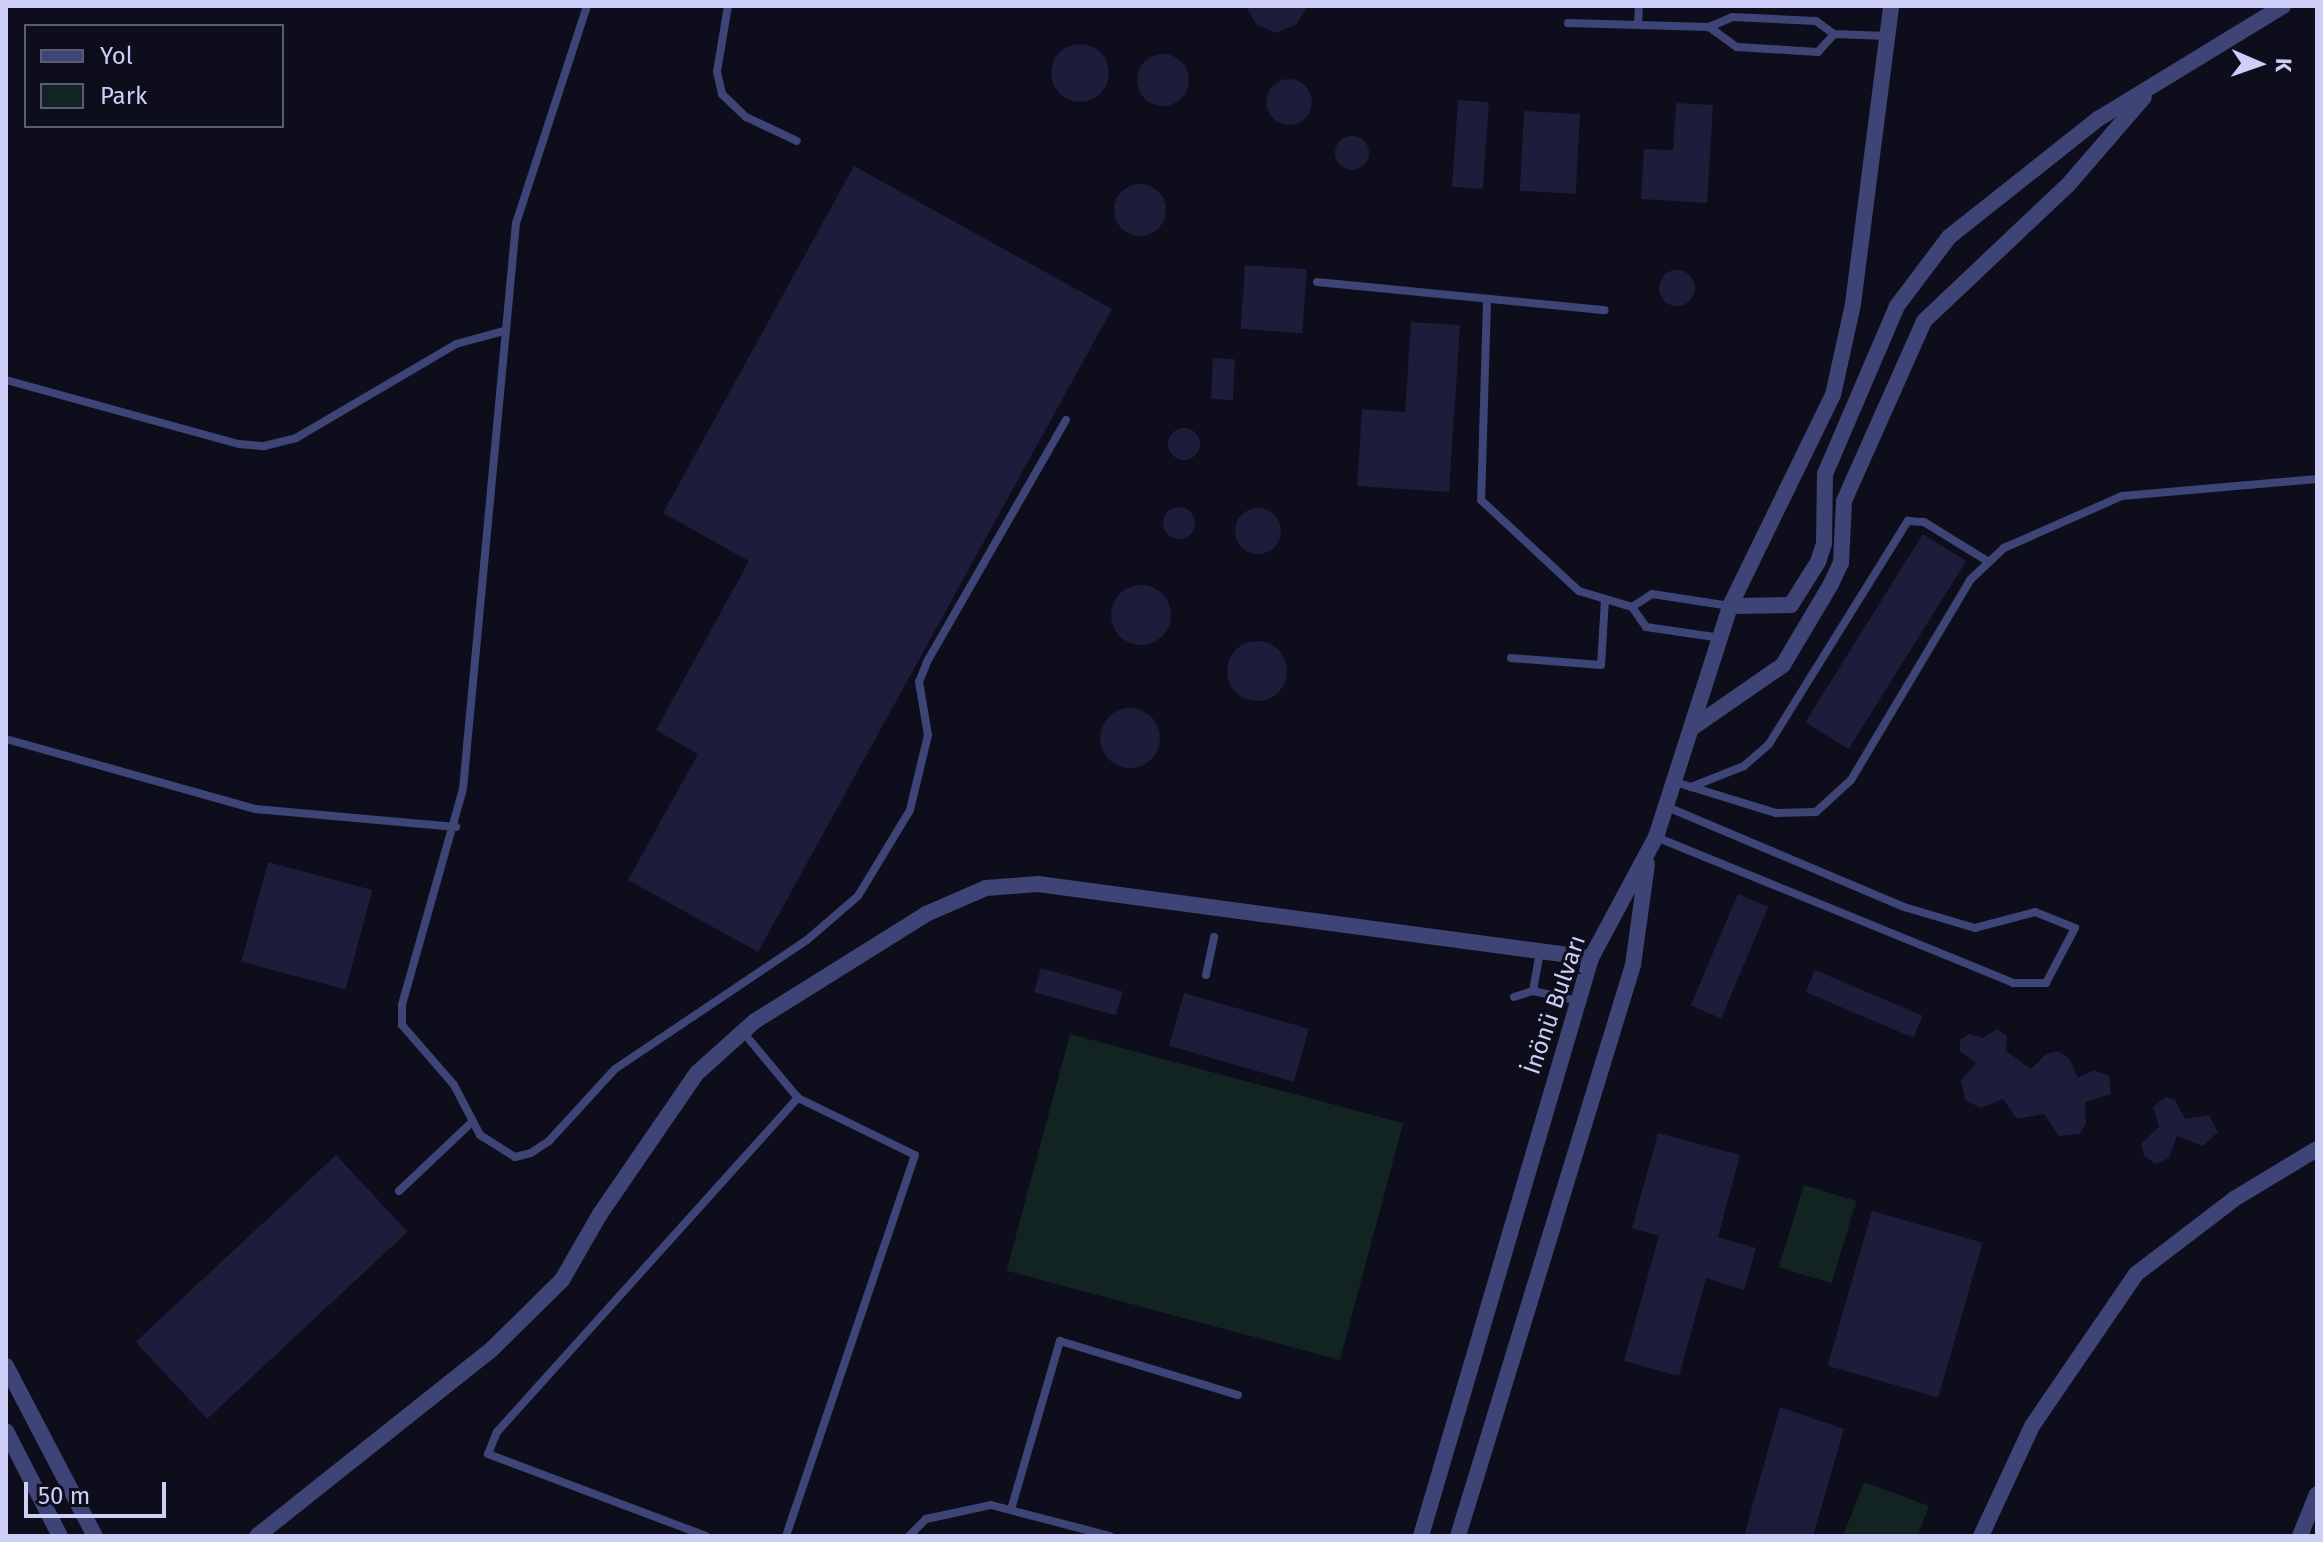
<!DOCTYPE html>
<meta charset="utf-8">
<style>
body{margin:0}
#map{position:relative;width:2323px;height:1542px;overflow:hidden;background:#0e0d1b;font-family:"Fira Sans",sans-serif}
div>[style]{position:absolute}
.green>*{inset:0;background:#112421;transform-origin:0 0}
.building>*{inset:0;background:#1d1c3a;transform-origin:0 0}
.round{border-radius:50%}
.service>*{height:8px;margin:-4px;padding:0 4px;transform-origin:4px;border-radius:4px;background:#3e4475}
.minor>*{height:16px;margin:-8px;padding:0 8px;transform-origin:8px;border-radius:8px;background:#3e4475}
.tertiary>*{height:16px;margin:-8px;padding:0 8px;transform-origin:8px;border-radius:8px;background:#3e4475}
span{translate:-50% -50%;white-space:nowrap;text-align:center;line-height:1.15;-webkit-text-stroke:6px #0e0d1b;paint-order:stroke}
.street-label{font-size:24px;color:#cdcff9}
.frame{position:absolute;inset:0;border:8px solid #cdcff9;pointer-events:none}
.legend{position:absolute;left:24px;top:24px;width:260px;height:104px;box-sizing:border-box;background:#0e0d1b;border:2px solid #5a5b74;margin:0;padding:10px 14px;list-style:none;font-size:24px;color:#cdcff9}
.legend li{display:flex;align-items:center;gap:16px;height:40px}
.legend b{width:40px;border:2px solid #5a5b74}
.north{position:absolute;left:2219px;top:24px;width:80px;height:80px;-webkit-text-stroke:6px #0e0d1b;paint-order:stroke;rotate:92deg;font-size:22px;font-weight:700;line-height:32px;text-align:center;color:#cdcff9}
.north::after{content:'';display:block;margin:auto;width:28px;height:36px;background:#cdcff9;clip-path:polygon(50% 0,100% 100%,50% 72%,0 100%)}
.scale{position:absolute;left:24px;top:1482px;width:142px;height:36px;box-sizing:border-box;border:4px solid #cdcff9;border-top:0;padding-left:10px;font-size:24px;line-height:28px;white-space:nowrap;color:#cdcff9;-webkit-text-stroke:6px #0e0d1b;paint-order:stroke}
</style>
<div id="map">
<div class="green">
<i style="left:1070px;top:1034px;width:345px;height:245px;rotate:15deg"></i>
<i style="left:1804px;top:1185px;width:55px;height:86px;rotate:17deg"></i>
<i style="clip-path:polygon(1864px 1482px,1929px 1506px,1918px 1536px,1843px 1536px)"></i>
</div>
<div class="building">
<i style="clip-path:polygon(1246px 6px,1307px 6px,1297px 24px,1276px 33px,1256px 24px)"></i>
<i class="round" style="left:1051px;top:44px;width:58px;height:58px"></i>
<i class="round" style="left:1137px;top:54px;width:52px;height:52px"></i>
<i class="round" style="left:1266px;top:79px;width:46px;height:46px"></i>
<i style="left:1458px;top:100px;width:31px;height:87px;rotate:4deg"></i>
<i style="clip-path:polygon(1676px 103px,1713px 105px,1707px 203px,1641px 199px,1644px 149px,1673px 150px)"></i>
<i style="left:1524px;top:111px;width:56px;height:80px;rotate:3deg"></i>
<i class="round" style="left:1335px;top:136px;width:34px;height:34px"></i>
<i style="clip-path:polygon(854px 166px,1112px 309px,758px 952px,628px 880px,698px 754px,656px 730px,749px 561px,663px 513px)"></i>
<i class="round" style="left:1114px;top:184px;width:52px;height:52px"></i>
<i style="left:1245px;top:265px;width:62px;height:64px;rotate:4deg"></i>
<i class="round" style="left:1659px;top:270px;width:36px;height:36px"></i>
<i style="clip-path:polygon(1411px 322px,1460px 325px,1449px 492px,1357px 486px,1362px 409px,1405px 412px)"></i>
<i style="left:1213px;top:358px;width:22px;height:41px;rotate:3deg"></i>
<i class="round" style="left:1168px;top:428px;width:32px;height:32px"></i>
<i class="round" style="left:1163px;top:507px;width:32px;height:32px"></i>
<i class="round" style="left:1235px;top:508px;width:46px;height:46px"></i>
<i style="left:1923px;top:534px;width:51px;height:222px;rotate:32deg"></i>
<i class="round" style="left:1111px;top:585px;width:60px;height:60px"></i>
<i class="round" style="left:1227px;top:641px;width:60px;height:60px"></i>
<i class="round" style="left:1100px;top:708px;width:60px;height:60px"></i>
<i style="left:268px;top:862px;width:108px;height:103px;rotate:15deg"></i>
<i style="left:1738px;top:894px;width:33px;height:121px;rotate:23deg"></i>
<i style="left:1041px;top:968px;width:85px;height:25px;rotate:16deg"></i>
<i style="left:1815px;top:970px;width:117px;height:24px;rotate:23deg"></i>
<i style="left:1184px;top:993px;width:130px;height:55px;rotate:16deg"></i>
<i style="clip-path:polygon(1997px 1029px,2007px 1036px,2006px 1051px,2031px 1069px,2046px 1054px,2058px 1051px,2069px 1058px,2078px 1078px,2094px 1070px,2109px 1076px,2111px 1094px,2085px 1102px,2086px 1123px,2080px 1134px,2059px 1136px,2044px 1114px,2017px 1119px,2003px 1099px,1981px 1108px,1965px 1100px,1961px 1080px,1976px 1063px,1960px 1051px,1960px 1040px,1969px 1034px,1983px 1038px)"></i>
<i style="clip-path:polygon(2166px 1097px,2175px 1100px,2185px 1119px,2209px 1115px,2218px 1132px,2203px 1146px,2177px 1136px,2169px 1158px,2156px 1164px,2144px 1156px,2141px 1144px,2159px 1127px,2153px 1107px)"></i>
<i style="clip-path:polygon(1658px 1133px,1740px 1155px,1718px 1237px,1756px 1248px,1744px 1290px,1706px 1278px,1679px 1376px,1624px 1361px,1659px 1236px,1632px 1228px)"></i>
<i style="left:336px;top:1155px;width:105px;height:274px;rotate:47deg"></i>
<i style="left:1872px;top:1211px;width:115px;height:161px;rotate:16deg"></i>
<i style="clip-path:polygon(1780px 1407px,1844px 1429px,1813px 1536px,1744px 1536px)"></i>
</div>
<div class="service">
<i style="left:587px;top:6px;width:228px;rotate:108.1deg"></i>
<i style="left:516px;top:223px;width:568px;rotate:95.35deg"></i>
<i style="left:463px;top:789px;width:224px;rotate:105.8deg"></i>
<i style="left:402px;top:1005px;width:20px;rotate:90deg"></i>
<i style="left:402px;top:1025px;width:79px;rotate:49.1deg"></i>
<i style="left:454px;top:1085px;width:56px;rotate:62.5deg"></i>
<i style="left:480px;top:1135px;width:41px;rotate:32.2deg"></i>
<i style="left:515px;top:1157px;width:16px;rotate:-14deg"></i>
<i style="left:531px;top:1153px;width:22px;rotate:-34deg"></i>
<i style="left:549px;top:1141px;width:98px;rotate:-47.5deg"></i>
<i style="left:615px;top:1069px;width:231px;rotate:-33.9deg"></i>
<i style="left:807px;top:940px;width:67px;rotate:-40.8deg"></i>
<i style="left:858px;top:896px;width:100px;rotate:-58.8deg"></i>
<i style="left:910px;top:810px;width:77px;rotate:-76.5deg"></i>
<i style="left:928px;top:735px;width:54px;rotate:-99.6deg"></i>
<i style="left:919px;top:682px;width:24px;rotate:-68deg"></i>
<i style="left:928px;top:660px;width:277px;rotate:-60.1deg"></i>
<i style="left:728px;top:6px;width:67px;rotate:99.5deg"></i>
<i style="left:717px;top:72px;width:23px;rotate:77deg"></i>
<i style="left:722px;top:94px;width:33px;rotate:44deg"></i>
<i style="left:746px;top:117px;width:56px;rotate:25.2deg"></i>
<i style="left:1568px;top:23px;width:141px;rotate:1.6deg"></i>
<i style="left:1709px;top:27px;width:25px;rotate:-23deg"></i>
<i style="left:1732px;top:17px;width:84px;rotate:2.7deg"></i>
<i style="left:1816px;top:21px;width:22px;rotate:36deg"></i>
<i style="left:1834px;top:34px;width:53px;rotate:2.2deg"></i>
<i style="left:1638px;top:24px;width:18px;rotate:-87deg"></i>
<i style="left:1709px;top:27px;width:34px;rotate:36deg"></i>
<i style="left:1737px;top:47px;width:81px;rotate:3.5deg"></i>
<i style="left:1818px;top:52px;width:24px;rotate:-48deg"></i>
<i style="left:1317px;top:282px;width:289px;rotate:5.6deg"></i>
<i style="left:1487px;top:301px;width:199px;rotate:91.7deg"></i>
<i style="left:1481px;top:500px;width:134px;rotate:42.9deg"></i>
<i style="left:1579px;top:591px;width:55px;rotate:16.8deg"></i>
<i style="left:1632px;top:607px;width:24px;rotate:55deg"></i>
<i style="left:1646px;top:627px;width:76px;rotate:8.3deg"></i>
<i style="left:6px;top:380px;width:242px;rotate:15.4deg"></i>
<i style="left:239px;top:444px;width:25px;rotate:5deg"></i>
<i style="left:264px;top:446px;width:33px;rotate:-14deg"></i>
<i style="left:296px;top:438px;width:186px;rotate:-30.4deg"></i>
<i style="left:456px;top:344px;width:50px;rotate:-15.2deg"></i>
<i style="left:1632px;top:607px;width:24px;rotate:-33deg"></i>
<i style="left:1652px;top:594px;width:79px;rotate:8.7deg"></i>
<i style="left:1511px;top:658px;width:90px;rotate:4.4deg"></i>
<i style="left:1601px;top:665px;width:66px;rotate:-86.5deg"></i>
<i style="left:6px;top:739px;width:259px;rotate:15.7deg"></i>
<i style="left:255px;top:809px;width:202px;rotate:5.1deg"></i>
<i style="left:1675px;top:782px;width:106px;rotate:17.1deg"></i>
<i style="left:1776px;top:813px;width:40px;rotate:-1.4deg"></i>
<i style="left:1816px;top:812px;width:47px;rotate:-42.4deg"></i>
<i style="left:1851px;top:780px;width:233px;rotate:-59.2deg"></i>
<i style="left:1970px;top:580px;width:47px;rotate:-43.3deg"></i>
<i style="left:2004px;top:548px;width:129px;rotate:-23.8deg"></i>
<i style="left:2122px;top:496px;width:196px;rotate:-5deg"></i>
<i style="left:1691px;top:787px;width:57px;rotate:-21.6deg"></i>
<i style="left:1744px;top:766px;width:33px;rotate:-41deg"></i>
<i style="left:1769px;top:744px;width:263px;rotate:-58.1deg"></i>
<i style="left:1908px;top:521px;width:16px;rotate:4deg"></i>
<i style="left:1924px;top:522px;width:76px;rotate:31.6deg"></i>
<i style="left:1656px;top:837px;width:386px;rotate:22.2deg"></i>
<i style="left:2013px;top:983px;width:33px"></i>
<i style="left:2046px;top:983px;width:62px;rotate:-62.2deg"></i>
<i style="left:2075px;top:928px;width:43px;rotate:-158.2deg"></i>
<i style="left:2035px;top:912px;width:62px;rotate:165.1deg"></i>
<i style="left:1975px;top:928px;width:74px;rotate:-163.5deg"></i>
<i style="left:1904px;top:907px;width:257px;rotate:-157.1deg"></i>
<i style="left:1206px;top:975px;width:39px;rotate:-78deg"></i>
<i style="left:1533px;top:991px;width:40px;rotate:-80deg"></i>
<i style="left:1514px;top:997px;width:20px;rotate:-18deg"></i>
<i style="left:1533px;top:991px;width:46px;rotate:12.5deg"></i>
<i style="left:743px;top:1032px;width:86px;rotate:50.2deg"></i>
<i style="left:798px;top:1098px;width:130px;rotate:26deg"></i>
<i style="left:915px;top:1155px;width:402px;rotate:108.7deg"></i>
<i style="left:399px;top:1191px;width:100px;rotate:-43.4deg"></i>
<i style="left:1012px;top:1506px;width:172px;rotate:-73.8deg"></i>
<i style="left:1060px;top:1341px;width:186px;rotate:16.9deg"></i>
<i style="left:706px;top:1536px;width:233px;rotate:-159.4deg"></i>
<i style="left:488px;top:1454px;width:24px;rotate:-68deg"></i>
<i style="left:497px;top:1432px;width:450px;rotate:-48deg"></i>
<i style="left:909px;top:1536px;width:24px;rotate:-45deg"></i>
<i style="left:926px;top:1519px;width:66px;rotate:-12.2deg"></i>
<i style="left:991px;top:1505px;width:123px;rotate:14.6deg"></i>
</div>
<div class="minor">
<i style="left:257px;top:1536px;width:299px;rotate:-38.5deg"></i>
<i style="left:491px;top:1350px;width:100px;rotate:-44.6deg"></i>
<i style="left:562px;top:1280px;width:76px;rotate:-60.1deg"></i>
<i style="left:600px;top:1214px;width:171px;rotate:-55.5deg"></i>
<i style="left:697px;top:1073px;width:78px;rotate:-41.9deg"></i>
<i style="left:755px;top:1021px;width:202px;rotate:-32deg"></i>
<i style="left:926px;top:914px;width:65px;rotate:-23.4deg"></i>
<i style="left:986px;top:888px;width:52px;rotate:-4.4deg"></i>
<i style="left:1038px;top:884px;width:558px;rotate:7.62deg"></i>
<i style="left:1981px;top:1536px;width:121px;rotate:-65.1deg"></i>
<i style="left:2032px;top:1426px;width:184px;rotate:-55.6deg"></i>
<i style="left:2136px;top:1274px;width:123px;rotate:-37.4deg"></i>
<i style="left:2234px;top:1199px;width:97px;rotate:-31.1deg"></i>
<i style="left:2300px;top:1536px;width:45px;rotate:-68deg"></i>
</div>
<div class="tertiary">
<i style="left:1730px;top:606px;width:61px;rotate:-0.9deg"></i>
<i style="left:1791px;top:605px;width:51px;rotate:-57.9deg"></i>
<i style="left:1818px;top:562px;width:19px;rotate:-72deg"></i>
<i style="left:1824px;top:544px;width:70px;rotate:-89.2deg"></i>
<i style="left:1825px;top:474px;width:183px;rotate:-66.8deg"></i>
<i style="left:1897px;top:306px;width:86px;rotate:-53deg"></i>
<i style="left:1949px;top:237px;width:190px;rotate:-38.4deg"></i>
<i style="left:2098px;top:119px;width:217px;rotate:-31.4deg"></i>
<i style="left:1692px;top:728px;width:111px;rotate:-34.7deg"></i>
<i style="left:1783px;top:665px;width:94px;rotate:-59.3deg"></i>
<i style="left:1831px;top:584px;width:23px;rotate:-65deg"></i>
<i style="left:1841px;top:563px;width:62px;rotate:-87.2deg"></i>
<i style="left:1844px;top:501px;width:197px;rotate:-66deg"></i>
<i style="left:1924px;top:321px;width:198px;rotate:-43.4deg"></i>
<i style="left:2068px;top:185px;width:116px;rotate:-49.2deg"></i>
<i style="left:6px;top:1366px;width:192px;rotate:62.4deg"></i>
<i style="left:6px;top:1431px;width:118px;rotate:62.8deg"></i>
<i style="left:1421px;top:1536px;width:602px;rotate:-73.61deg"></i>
<i style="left:1591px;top:958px;width:137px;rotate:-61.8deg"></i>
<i style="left:1656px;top:837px;width:243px;rotate:-72.2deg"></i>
<i style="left:1730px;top:606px;width:235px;rotate:-64deg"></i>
<i style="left:1833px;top:395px;width:93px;rotate:-77.6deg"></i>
<i style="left:1853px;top:304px;width:300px;rotate:-82.7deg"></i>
<i style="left:1458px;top:1536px;width:597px;rotate:-72.96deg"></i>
<i style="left:1633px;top:965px;width:102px;rotate:-82.1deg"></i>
</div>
<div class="street-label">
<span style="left:1555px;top:1005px;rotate:-71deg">İnönü Bulvarı</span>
</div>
<div class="frame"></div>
<ul class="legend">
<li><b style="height:10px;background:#3e4475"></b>Yol</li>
<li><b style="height:22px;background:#112421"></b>Park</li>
</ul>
<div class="north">K</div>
<div class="scale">50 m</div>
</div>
